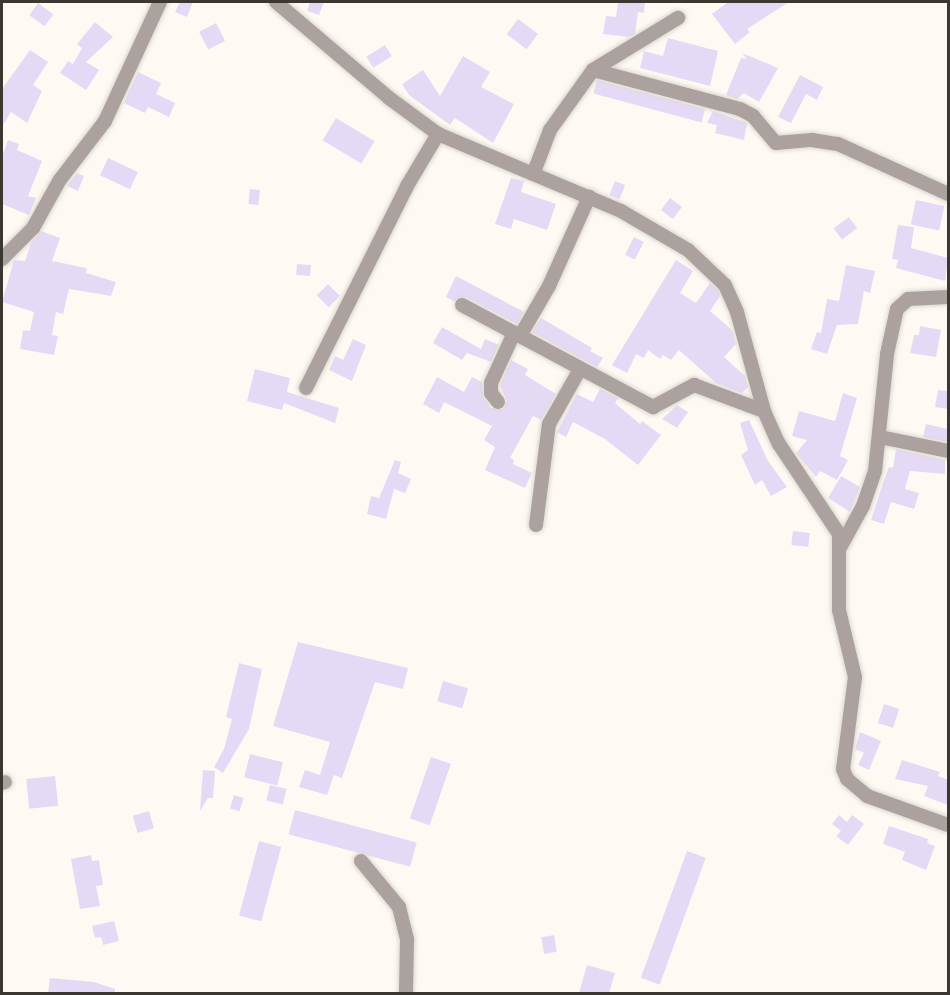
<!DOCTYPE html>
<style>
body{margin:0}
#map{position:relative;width:950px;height:995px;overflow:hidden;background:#fefaf3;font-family:Quicksand,sans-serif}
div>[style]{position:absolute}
.building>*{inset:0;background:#e5daf6;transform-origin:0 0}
.roads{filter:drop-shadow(0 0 2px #dbd7d0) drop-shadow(0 0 2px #dbd7d0)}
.minor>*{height:14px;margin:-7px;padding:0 7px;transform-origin:7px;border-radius:7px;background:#aba19e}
span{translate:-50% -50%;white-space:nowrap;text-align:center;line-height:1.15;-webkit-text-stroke:4.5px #fff;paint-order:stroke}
.frame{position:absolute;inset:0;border:3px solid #3c3831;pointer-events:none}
</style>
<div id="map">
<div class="building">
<div style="clip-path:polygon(180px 2px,193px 2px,187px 17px,175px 12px)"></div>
<div style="clip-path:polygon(310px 2px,324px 2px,319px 15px,307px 11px)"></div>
<div style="clip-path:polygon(618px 2px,645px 2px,644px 13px,638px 12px,635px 34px,629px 37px,603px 34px,606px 16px,616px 17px)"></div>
<div style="clip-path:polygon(728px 2px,789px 2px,747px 29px,750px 32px,735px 44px,712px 14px)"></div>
<div style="left:38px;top:3px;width:19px;height:15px;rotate:36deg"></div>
<div style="left:518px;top:19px;width:25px;height:19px;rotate:37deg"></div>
<div style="clip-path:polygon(95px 22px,113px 37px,86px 62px,99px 70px,86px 90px,60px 73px,68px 61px,73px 64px,82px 48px,77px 44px)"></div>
<div style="left:216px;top:23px;width:20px;height:19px;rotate:63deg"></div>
<div style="clip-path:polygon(668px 38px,718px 51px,710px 86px,640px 68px,644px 51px,663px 56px)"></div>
<div style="left:385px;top:45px;width:13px;height:22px;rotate:58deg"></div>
<div style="clip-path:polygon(30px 50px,48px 62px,33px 85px,42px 91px,27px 123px,11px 112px,2px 127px,2px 89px)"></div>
<div style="clip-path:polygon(742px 53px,778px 68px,759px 102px,744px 93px,737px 99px,726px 95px,741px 58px,747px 59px)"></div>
<div style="clip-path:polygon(463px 56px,490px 72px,481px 87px,514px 104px,493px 143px,455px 118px,450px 125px,409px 95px,402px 84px,423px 70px,440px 96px)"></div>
<div style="clip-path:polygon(138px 72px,161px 83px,156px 94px,175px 103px,169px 117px,148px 107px,145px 113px,124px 103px)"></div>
<div style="clip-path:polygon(800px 75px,823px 87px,817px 100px,806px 94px,791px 123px,778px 117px)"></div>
<div style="left:597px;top:80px;width:112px;height:14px;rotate:15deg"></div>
<div style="clip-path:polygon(713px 111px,747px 123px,744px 140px,715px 133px,717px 125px,707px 123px)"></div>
<div style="left:336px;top:118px;width:45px;height:26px;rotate:31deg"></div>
<div style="clip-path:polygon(8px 140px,19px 144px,17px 150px,42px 161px,28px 196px,36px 198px,29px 215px,2px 204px,2px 156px)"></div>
<div style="left:108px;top:158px;width:33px;height:19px;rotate:25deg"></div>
<div style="clip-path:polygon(77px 173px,84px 176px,78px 191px,67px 186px)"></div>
<div style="clip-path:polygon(511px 178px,524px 181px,521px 192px,556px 204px,547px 230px,514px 219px,511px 229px,495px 224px)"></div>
<div style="left:615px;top:181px;width:11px;height:15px;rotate:22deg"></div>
<div style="left:250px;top:189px;width:10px;height:15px;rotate:6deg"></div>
<div style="left:670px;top:198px;width:15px;height:15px;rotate:37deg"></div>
<div style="left:916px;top:200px;width:29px;height:25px;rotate:12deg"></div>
<div style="left:849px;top:217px;width:14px;height:19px;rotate:54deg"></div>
<div style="clip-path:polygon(898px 225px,914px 227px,911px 248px,948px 258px,945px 281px,896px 268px,898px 260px,892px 259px)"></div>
<div style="clip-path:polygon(41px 231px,60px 238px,52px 261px,87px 268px,86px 273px,116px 282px,111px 296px,69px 289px,63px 314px,56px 312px,52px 335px,58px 336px,54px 355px,20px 349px,23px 330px,30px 331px,34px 312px,2px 302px,14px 260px,25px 261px,31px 243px)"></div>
<div style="left:634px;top:237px;width:11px;height:20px;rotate:27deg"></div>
<div style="clip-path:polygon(676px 260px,693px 271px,680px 293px,696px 303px,710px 283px,718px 290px,720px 296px,710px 311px,732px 330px,736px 344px,724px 357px,745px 376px,748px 387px,742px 393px,716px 383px,679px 350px,671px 360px,663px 355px,660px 359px,648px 350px,644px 358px,636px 354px,627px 373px,612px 365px)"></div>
<div style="left:297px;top:264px;width:14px;height:11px;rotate:4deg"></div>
<div style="clip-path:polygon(846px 265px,875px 271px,870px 293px,864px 291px,858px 324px,837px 325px,827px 354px,811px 349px,817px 332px,821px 333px,827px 299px,839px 301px)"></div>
<div style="clip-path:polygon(456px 276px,524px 312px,517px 324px,466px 297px,454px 301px,446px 297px)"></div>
<div style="left:328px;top:284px;width:17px;height:16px;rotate:45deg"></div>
<div style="clip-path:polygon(541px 318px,592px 348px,590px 351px,603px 358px,597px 367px,532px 332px)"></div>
<div style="clip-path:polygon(920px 326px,941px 330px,936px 357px,910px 353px,914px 335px,919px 335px)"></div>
<div style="clip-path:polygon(442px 327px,481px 349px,485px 339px,499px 345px,491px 362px,467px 353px,462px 360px,433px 343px)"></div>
<div style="clip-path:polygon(353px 339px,366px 345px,352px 381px,329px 370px,335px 356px,343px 360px)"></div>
<div style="clip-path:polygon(511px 360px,528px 369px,525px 375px,556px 394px,541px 420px,533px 416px,510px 458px,514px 460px,513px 464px,532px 473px,525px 488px,485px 470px,495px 447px,484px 440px,492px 426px,444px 402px,439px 413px,423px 404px,437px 377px,464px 392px,472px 377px,482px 382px,484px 398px,491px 408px,503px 409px,507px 401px,500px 385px)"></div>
<div style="clip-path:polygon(255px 369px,290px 378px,287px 392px,339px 408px,335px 423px,284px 403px,282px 410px,247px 401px)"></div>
<div style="clip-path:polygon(600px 389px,618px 398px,615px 403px,640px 424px,642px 421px,661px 435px,638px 465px,605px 439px,573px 422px,566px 437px,557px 432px,577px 394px,593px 402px)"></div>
<div style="clip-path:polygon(938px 390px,948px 391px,948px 409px,935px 407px)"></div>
<div style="clip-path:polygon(843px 393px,857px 398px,840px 456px,848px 460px,837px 480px,820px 471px,816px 477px,796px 453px,807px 440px,792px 436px,799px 411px,835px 421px)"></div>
<div style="clip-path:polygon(677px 405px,688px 412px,677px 428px,662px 419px)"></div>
<div style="clip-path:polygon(749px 420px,768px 461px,787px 487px,771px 496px,762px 480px,755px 485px,741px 455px,748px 450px,740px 423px)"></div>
<div style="clip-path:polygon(926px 424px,948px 429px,948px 442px,923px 437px)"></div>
<div style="clip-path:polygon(896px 449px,945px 460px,945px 474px,910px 471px,905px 489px,919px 493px,914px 509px,891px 502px,884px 524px,871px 520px,883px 483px,889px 467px,893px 468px)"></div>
<div style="clip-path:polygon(395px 460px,401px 462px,398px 473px,411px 479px,405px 493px,394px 489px,386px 519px,367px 514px,371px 496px,379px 498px)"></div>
<div style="clip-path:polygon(841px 476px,860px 487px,850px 512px,828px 498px)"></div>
<div style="left:793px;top:531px;width:17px;height:14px;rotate:7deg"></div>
<div style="clip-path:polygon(298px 642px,408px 668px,403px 689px,375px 682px,342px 778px,334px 775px,327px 795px,299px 787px,305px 770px,320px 775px,330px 742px,273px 726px)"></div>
<div style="clip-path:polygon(239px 663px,262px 669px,249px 729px,223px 773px,214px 767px,224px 749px,232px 719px,226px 717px)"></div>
<div style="left:443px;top:681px;width:26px;height:21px;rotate:16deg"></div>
<div style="left:884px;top:704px;width:16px;height:20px;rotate:18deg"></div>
<div style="clip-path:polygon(860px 732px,881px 741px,869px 770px,858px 765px,864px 753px,855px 749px)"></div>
<div style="left:250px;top:754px;width:34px;height:24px;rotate:14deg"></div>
<div style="left:431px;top:757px;width:21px;height:65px;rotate:19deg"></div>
<div style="clip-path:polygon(902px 760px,940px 772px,938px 776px,948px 780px,948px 805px,924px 796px,928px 786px,895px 779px)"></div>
<div style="clip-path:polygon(203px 770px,215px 771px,213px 798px,208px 798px,200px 811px)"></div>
<div style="left:55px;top:776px;width:30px;height:29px;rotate:84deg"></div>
<div style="left:270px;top:785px;width:17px;height:16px;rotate:13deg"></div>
<div style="left:234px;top:795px;width:10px;height:14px;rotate:17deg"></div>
<div style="left:295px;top:810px;width:126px;height:25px;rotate:15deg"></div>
<div style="left:149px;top:811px;width:18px;height:17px;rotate:74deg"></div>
<div style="clip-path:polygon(839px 815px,847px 822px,852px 815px,864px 824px,848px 845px,836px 836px,841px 831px,832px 824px)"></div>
<div style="clip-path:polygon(889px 826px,928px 839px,927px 843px,935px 846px,926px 870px,902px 860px,905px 852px,883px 844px)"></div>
<div style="left:259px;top:841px;width:23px;height:77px;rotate:15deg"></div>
<div style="left:687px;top:851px;width:20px;height:135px;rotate:20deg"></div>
<div style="clip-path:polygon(91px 855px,92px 861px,99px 860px,103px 885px,96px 886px,100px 906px,80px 909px,71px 859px)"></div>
<div style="clip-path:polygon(114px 921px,119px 941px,103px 945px,101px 937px,95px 938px,92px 926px)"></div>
<div style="left:554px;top:935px;width:17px;height:13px;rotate:80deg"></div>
<div style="clip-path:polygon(587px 965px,615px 973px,609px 993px,579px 993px)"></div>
<div style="clip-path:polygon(50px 978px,94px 982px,115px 989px,115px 993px,48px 993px)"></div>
</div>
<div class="roads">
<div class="minor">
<div style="left:276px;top:2px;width:148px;rotate:40.3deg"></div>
<div style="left:389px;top:98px;width:61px;rotate:36.3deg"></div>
<div style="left:438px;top:134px;width:199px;rotate:22.8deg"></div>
<div style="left:621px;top:211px;width:78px;rotate:30.2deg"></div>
<div style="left:688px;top:250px;width:51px;rotate:43.4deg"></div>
<div style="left:725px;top:285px;width:30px;rotate:66deg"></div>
<div style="left:737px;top:312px;width:103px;rotate:74.7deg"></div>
<div style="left:764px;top:411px;width:36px;rotate:66deg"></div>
<div style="left:779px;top:444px;width:108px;rotate:56.3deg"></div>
<div style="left:839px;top:534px;width:76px;rotate:90deg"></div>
<div style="left:839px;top:610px;width:69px;rotate:76.6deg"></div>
<div style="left:855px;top:677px;width:93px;rotate:97.4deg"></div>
<div style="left:843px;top:769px;width:11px;rotate:68deg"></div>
<div style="left:847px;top:779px;width:26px;rotate:40deg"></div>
<div style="left:867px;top:796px;width:86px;rotate:19.7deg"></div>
<div style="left:593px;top:70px;width:152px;rotate:14.9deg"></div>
<div style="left:740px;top:109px;width:15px;rotate:28deg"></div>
<div style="left:753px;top:116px;width:35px;rotate:50deg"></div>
<div style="left:776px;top:143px;width:36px;rotate:-5deg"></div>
<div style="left:812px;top:140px;width:26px;rotate:9deg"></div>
<div style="left:838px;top:144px;width:121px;rotate:24.4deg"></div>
<div style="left:534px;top:172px;width:45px;rotate:-69.1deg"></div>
<div style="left:550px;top:130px;width:74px;rotate:-54.4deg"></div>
<div style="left:593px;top:70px;width:100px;rotate:-31.5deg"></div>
<div style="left:2px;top:259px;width:44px;rotate:-45deg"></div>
<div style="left:33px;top:228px;width:54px;rotate:-61deg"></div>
<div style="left:59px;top:181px;width:76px;rotate:-52.5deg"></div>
<div style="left:105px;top:121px;width:131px;rotate:-65.2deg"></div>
<div style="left:462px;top:305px;width:217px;rotate:28.1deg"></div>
<div style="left:653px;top:407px;width:47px;rotate:-28.2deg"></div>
<div style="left:694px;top:385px;width:75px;rotate:20.4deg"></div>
<div style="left:520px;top:336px;width:58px;rotate:-59.9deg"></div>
<div style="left:549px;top:286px;width:98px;rotate:-65.8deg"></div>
<div style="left:306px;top:388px;width:226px;rotate:-63.4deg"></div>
<div style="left:407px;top:186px;width:61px;rotate:-59.2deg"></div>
<div style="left:498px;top:402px;width:11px;rotate:-128deg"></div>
<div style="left:491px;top:393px;width:10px;rotate:-90deg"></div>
<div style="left:491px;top:383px;width:55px;rotate:-65.3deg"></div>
<div style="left:880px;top:437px;width:69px;rotate:11.6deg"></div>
<div style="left:536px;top:525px;width:102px;rotate:-82.7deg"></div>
<div style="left:549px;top:424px;width:61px;rotate:-60.5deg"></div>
<div style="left:841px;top:546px;width:46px;rotate:-61.2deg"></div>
<div style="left:863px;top:506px;width:37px;rotate:-71deg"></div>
<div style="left:875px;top:471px;width:118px;rotate:-84.1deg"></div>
<div style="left:887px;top:354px;width:46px;rotate:-77.5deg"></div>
<div style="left:897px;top:309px;width:15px;rotate:-42deg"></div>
<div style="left:908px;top:299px;width:40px;rotate:-2.9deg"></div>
<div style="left:2px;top:783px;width:3px;rotate:-18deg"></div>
<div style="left:361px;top:861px;width:60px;rotate:50.4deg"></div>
<div style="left:399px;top:907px;width:34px;rotate:76deg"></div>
<div style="left:407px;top:940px;width:54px;rotate:91.1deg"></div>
</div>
</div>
<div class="frame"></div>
</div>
